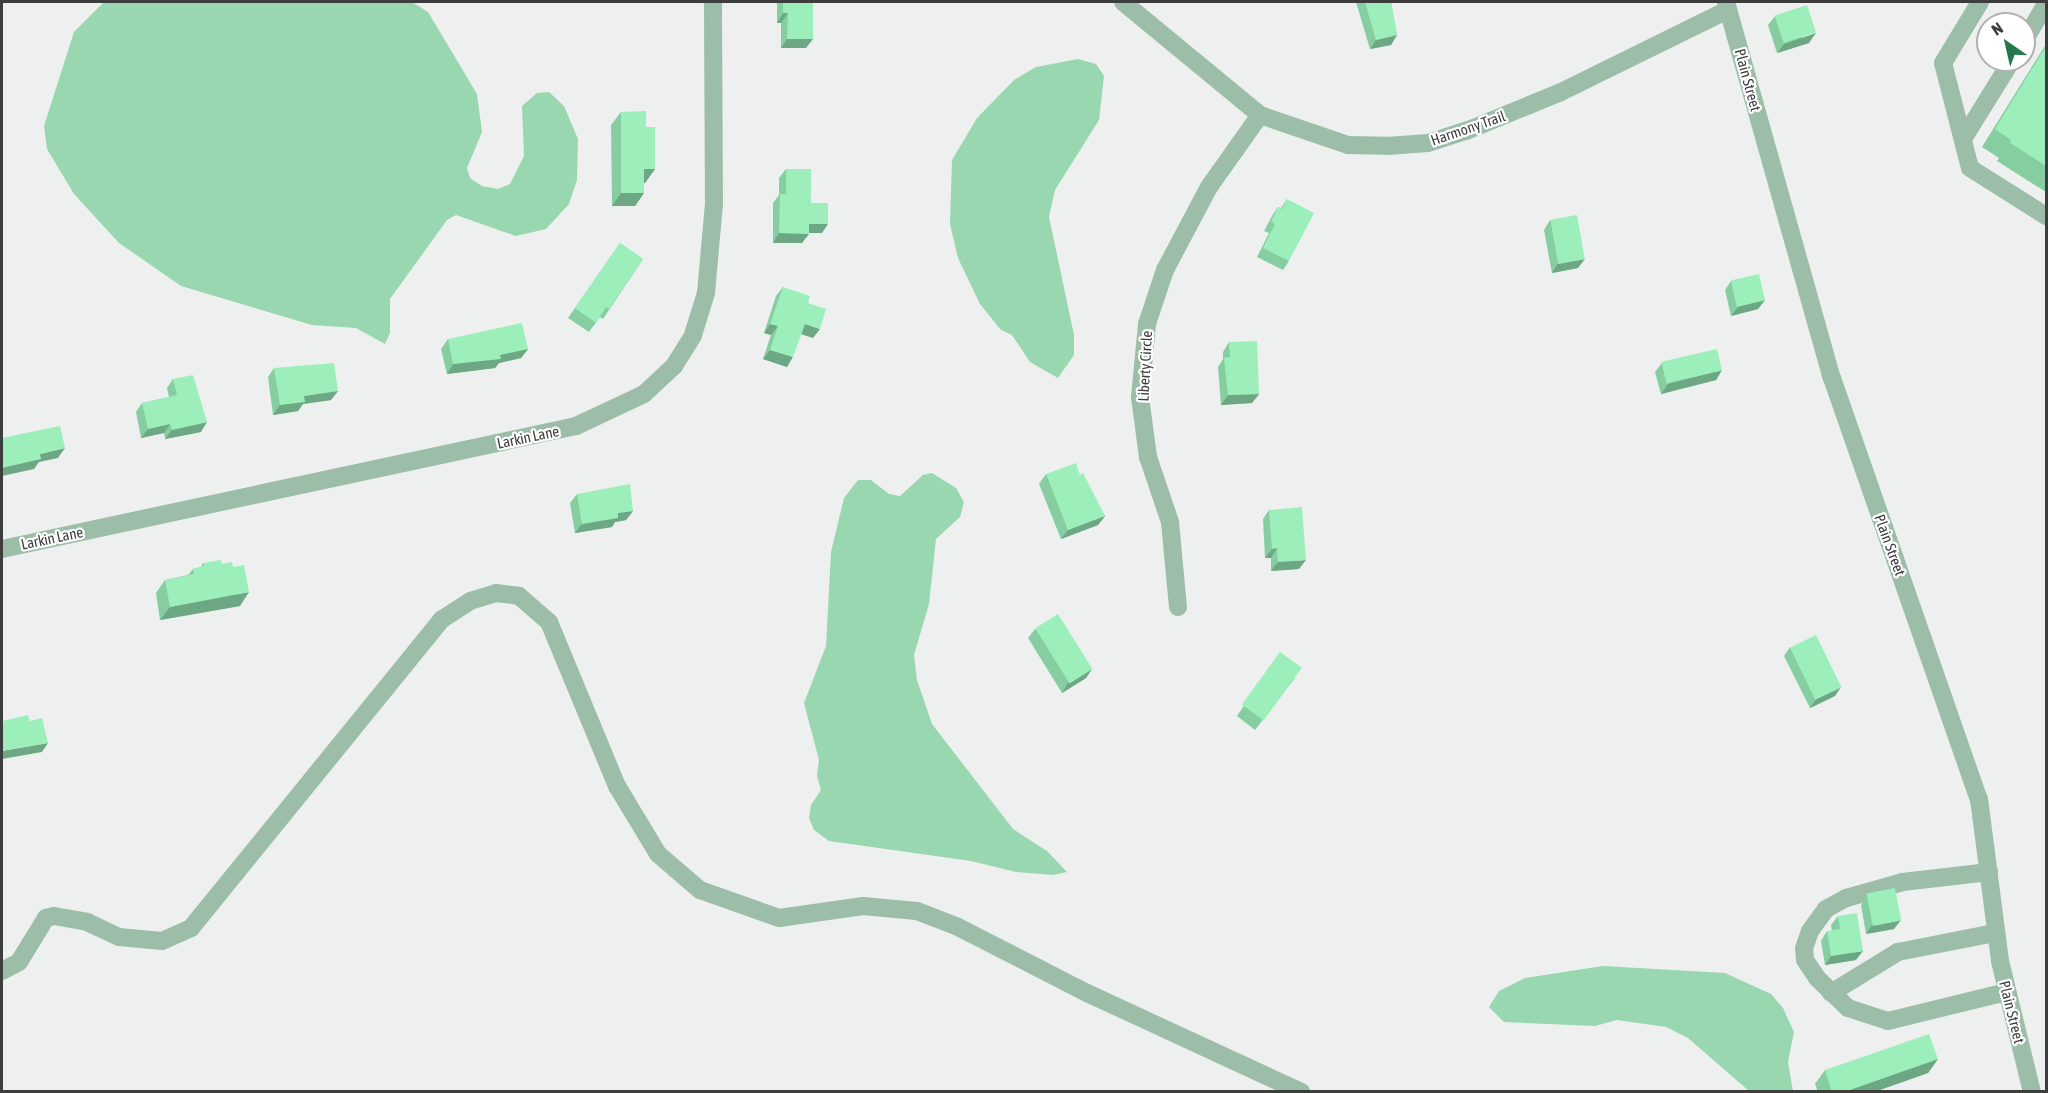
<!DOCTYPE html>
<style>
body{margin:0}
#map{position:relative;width:2048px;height:1093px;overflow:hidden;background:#edf0ee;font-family:"Asap Condensed",sans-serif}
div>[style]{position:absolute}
.green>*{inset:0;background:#98d7af}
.minor>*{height:18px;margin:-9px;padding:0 9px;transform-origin:9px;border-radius:9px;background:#9cbea8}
.wall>*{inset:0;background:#86cea1}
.shaded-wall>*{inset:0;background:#6da783}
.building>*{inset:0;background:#9cefbb;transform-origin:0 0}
span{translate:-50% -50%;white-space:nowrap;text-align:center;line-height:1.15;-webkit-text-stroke:4.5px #fff;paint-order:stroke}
.street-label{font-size:15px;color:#3c3d3c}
.frame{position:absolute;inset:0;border:3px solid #3c3d3c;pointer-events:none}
.north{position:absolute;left:1976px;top:12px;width:60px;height:60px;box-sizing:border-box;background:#fff;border:2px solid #b1b1b1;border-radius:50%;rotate:326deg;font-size:16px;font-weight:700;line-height:24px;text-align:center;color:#3c3d3c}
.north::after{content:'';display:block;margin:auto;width:21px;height:27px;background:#23794c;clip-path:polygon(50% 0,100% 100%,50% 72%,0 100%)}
</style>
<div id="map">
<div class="green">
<div style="clip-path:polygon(104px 2px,412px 2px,428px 12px,477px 94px,482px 132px,467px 168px,470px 178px,482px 186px,498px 189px,510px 184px,524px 156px,522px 106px,537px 93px,549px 92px,564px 106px,578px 139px,577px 180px,569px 204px,546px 229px,516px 236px,456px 215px,447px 220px,390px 299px,390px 333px,385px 344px,356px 328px,312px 325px,181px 286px,119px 243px,74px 194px,47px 149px,44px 126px,74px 32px)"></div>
<div style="clip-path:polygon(1078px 59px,1096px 64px,1104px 76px,1099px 120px,1055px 190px,1049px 217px,1074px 335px,1074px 355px,1058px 378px,1030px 362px,1012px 335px,1001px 330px,980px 304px,958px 258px,950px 224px,952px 160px,977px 118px,1014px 80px,1036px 67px)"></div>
<div style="clip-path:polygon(932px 473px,956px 488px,964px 502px,960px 517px,936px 539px,929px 604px,914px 655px,917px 680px,932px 724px,1013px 829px,1047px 851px,1067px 872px,1053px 875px,1016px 872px,971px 861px,829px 841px,814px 830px,809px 818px,811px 805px,821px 790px,817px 776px,819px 760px,804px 703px,826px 646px,831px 552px,844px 498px,858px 480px,871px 480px,889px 494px,900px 496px,923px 475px)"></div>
<div style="clip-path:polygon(1603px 966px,1725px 973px,1771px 994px,1783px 1008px,1794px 1032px,1788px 1062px,1793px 1091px,1749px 1091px,1688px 1038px,1666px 1027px,1617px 1020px,1595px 1026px,1504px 1022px,1489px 1007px,1499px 991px,1525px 978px)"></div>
</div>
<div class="minor">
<div style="left:1123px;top:2px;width:178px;rotate:39.5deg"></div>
<div style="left:1260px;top:115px;width:93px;rotate:18.8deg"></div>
<div style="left:1348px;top:145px;width:39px;rotate:1deg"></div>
<div style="left:1387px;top:146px;width:41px;rotate:-4.2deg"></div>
<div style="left:1428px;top:143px;width:40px;rotate:-18deg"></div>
<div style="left:1466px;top:131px;width:103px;rotate:-22.3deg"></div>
<div style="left:1561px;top:92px;width:186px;rotate:-26.2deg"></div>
<div style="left:1726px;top:2px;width:391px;rotate:74.3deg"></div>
<div style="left:1832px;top:378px;width:446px;rotate:70.8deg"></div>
<div style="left:1979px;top:799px;width:163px;rotate:82.6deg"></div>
<div style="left:2000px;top:961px;width:135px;rotate:76.3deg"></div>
<div style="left:1980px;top:2px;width:71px;rotate:121.2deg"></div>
<div style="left:1943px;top:63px;width:108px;rotate:75.6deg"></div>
<div style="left:1970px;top:168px;width:90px;rotate:32.3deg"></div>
<div style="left:2024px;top:41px;width:43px;rotate:-59.3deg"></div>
<div style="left:1963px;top:139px;width:93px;rotate:-58.2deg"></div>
<div style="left:2px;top:549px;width:587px;rotate:-12.09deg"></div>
<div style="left:576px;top:426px;width:75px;rotate:-25.2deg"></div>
<div style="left:644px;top:394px;width:41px;rotate:-43deg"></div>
<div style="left:674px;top:366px;width:36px;rotate:-58deg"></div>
<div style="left:693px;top:335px;width:44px;rotate:-72.8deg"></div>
<div style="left:706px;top:293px;width:89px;rotate:-84.9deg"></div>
<div style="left:714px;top:204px;width:202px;rotate:-90.3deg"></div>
<div style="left:1178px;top:607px;width:85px;rotate:-95.4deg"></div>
<div style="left:1170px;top:522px;width:69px;rotate:-108.7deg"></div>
<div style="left:1148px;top:457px;width:61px;rotate:-97.6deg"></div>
<div style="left:1140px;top:397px;width:73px;rotate:-84.5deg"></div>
<div style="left:1147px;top:324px;width:57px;rotate:-71.6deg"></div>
<div style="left:1165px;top:270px;width:94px;rotate:-62.1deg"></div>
<div style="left:1209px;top:187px;width:88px;rotate:-54.7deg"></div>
<div style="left:1989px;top:872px;width:87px;rotate:173.4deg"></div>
<div style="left:1903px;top:882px;width:59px;rotate:164.3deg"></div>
<div style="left:1846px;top:898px;width:23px;rotate:151deg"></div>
<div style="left:1826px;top:909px;width:27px;rotate:126deg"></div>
<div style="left:1810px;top:931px;width:18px;rotate:109deg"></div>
<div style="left:1804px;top:948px;width:12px;rotate:85deg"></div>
<div style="left:1805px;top:960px;width:22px;rotate:56deg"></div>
<div style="left:1817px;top:978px;width:43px;rotate:44.1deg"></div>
<div style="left:1848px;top:1008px;width:42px;rotate:18deg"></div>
<div style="left:1888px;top:1021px;width:122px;rotate:-13.8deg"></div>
<div style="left:2px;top:971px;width:19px;rotate:-28deg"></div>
<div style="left:19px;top:962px;width:52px;rotate:-58.5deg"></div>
<div style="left:46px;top:918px;width:8px;rotate:-14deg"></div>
<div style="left:54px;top:916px;width:34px;rotate:10deg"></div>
<div style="left:87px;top:922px;width:35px;rotate:25deg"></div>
<div style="left:119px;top:937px;width:43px;rotate:5.3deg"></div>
<div style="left:162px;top:941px;width:32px;rotate:-24deg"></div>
<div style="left:191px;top:928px;width:397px;rotate:-50.9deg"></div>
<div style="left:441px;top:620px;width:35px;rotate:-33deg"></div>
<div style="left:470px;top:601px;width:27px;rotate:-17deg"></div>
<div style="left:496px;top:593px;width:23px;rotate:7deg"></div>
<div style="left:519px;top:596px;width:40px;rotate:41deg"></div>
<div style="left:549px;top:622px;width:178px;rotate:67.5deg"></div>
<div style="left:617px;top:786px;width:79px;rotate:58.9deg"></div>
<div style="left:658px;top:854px;width:55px;rotate:40.6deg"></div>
<div style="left:700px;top:890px;width:84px;rotate:19.5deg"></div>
<div style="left:779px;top:918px;width:85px;rotate:-8.1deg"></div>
<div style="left:863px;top:906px;width:54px;rotate:5.3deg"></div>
<div style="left:917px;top:911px;width:42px;rotate:21deg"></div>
<div style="left:956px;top:926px;width:147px;rotate:27.1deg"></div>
<div style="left:1087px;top:993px;width:236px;rotate:24.8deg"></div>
<div style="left:1831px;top:993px;width:79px;rotate:-31.5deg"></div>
<div style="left:1898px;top:952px;width:99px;rotate:-11.1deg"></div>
</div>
<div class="wall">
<div style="clip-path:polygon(777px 2px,813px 2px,806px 48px,781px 48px,781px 23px,777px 23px)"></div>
<div style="clip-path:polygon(1356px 2px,1391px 2px,1397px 35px,1391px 45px,1370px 49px)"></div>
<div style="clip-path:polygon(1775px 16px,1809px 43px,1777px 53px,1768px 25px)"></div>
<div style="clip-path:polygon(2046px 44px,2046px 192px,1997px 161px,1999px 158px,1982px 147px)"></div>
<div style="clip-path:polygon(621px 112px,646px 127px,655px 169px,645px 183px,644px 183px,644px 193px,635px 206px,612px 206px,611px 125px)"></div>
<div style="clip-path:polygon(786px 169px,811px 203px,822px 233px,809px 233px,802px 243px,773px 243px,773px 203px,779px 195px,779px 178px)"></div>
<div style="clip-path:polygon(1287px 199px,1289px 261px,1283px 270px,1257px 257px,1269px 233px,1264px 231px,1272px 216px,1278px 207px,1281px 208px)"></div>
<div style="clip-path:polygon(1550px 220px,1578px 268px,1552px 273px,1544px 230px)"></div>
<div style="clip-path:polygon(620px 243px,643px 259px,603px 319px,600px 317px,589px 332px,568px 318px)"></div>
<div style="clip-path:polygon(1731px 281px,1765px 300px,1758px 309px,1731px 316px,1725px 290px)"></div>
<div style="clip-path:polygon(783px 287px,808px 303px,813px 338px,801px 334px,787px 367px,763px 359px,771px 335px,764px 333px,776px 296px)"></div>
<div style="clip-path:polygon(448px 339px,528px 349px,521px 358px,499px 363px,495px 368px,447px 374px,441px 349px)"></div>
<div style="clip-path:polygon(1229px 342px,1259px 394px,1252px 403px,1221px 405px,1218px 367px,1223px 359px,1223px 352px)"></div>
<div style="clip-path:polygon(1662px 363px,1722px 370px,1716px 380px,1661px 394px,1655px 372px)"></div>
<div style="clip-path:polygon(274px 368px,338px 391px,331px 400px,303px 404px,298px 411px,273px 415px,268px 377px)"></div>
<div style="clip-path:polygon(173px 379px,201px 432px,165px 439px,164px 433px,141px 438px,136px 412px,142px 403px,169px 397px,167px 388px)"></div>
<div style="clip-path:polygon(1046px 474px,1080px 475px,1105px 516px,1098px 525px,1061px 539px,1039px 484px)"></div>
<div style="clip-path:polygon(577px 494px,633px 511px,626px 520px,615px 522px,612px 527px,575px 533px,570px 503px)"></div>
<div style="clip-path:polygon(1269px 510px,1299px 569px,1271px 571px,1271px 558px,1265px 558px,1263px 519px)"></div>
<div style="clip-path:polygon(203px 563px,222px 564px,240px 606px,160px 620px,156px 593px,165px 580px,188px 575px,193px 569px,201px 567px)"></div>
<div style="clip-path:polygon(1035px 629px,1092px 669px,1086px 678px,1062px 693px,1028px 638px)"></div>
<div style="clip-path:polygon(1790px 647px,1835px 696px,1810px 708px,1784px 656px)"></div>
<div style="clip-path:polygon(1280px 652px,1295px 678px,1255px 730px,1237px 716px)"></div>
<div style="clip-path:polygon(1867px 896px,1894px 929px,1866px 934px,1861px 905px)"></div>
<div style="clip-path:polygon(1838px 916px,1856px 960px,1825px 965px,1821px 941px,1827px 931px,1832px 931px,1831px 925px)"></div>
<div style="clip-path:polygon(1938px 1059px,1928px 1073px,1874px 1092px,1818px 1092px,1815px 1084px,1825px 1070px)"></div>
</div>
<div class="shaded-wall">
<div style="clip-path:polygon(783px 13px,788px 13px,781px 23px,777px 23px)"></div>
<div style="clip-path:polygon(1816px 33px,1809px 43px,1777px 53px,1784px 44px)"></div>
<div style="clip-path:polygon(1397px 35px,1391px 45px,1370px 49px,1376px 40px)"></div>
<div style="clip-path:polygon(787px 39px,813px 39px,806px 48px,781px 48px)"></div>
<div style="clip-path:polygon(644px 169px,655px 169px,645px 183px,635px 183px)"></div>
<div style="clip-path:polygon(621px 193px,644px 193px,635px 206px,612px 206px)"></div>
<div style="clip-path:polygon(809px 224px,828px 224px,822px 233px,803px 233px)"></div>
<div style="clip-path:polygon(779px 233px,809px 234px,802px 243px,773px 243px)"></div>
<div style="clip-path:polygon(1585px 259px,1578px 268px,1552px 273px,1558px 263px)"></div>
<div style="clip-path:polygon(1765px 300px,1758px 309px,1731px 316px,1738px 307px)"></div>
<div style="clip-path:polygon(770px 324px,778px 326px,771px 335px,764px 333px)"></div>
<div style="clip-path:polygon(805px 324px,820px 329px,813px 338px,798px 333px)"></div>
<div style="clip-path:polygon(528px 349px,521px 358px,499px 363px,495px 368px,447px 374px,453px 364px)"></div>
<div style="clip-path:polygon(770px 350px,793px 357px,787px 367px,763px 359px)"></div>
<div style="clip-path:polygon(1722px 370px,1716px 380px,1661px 394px,1668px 384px)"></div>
<div style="clip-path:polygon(338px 391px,331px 400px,303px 404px,298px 411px,273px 415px,280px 405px,304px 396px)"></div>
<div style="clip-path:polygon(1259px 394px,1252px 403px,1221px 405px,1228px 395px)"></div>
<div style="clip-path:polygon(207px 422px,201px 432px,165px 439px,172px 430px)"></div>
<div style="clip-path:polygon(170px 424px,164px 433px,141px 438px,148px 429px)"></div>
<div style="clip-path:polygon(65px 448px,58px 458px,39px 462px,34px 469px,2px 476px,2px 468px,40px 454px)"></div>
<div style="clip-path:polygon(633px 511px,626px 520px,615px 522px,612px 527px,575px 533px,582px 524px,618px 513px)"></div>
<div style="clip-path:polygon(1105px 516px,1098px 525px,1061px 539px,1068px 530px)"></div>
<div style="clip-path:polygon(1277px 548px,1271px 558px,1265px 558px,1272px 549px)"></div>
<div style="clip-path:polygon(1306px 560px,1299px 569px,1271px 571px,1278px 562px)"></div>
<div style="clip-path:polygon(249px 592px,240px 606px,160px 620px,170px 607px)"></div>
<div style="clip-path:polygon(1092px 669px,1086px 678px,1062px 693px,1068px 683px)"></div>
<div style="clip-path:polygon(1841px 687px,1835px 696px,1810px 708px,1816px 699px)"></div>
<div style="clip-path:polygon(48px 743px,42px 752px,2px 759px,2px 751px)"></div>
<div style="clip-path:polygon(1901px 920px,1894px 929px,1866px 934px,1872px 925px)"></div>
<div style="clip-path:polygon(1863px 951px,1856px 960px,1825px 965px,1831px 956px)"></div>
<div style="clip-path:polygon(1938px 1059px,1928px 1073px,1874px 1092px,1844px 1092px)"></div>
</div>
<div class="building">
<div style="clip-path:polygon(783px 2px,813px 2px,813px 39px,787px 39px,788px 13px,783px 13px)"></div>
<div style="clip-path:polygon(1365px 2px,1391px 2px,1397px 35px,1376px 40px)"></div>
<div style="left:1807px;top:5px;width:29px;height:34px;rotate:72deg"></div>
<div style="clip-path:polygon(2046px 46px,2046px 166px,2010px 143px,2011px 140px,1995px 129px)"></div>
<div style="clip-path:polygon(646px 111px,646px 127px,655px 127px,655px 169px,644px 169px,644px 193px,621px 193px,621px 112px)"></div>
<div style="clip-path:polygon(786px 169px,811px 169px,811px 203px,828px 203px,828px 224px,809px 224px,809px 234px,779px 233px,780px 194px,786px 194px)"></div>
<div style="clip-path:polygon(1287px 199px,1314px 213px,1289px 261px,1263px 248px,1275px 224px,1271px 222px,1278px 207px,1282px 209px)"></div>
<div style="left:1577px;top:215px;width:45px;height:27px;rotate:80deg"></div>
<div style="clip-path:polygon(620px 243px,643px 259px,609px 309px,606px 307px,596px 323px,575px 308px)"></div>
<div style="left:1759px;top:274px;width:27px;height:29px;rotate:77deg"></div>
<div style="clip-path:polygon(783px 287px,810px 296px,808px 303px,826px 309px,820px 329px,805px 324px,793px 357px,770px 350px,778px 326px,770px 324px)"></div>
<div style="clip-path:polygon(522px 323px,528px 349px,500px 355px,501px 359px,453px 364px,448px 339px)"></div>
<div style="clip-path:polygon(1257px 341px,1259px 394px,1228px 395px,1224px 358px,1230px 357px,1229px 342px)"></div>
<div style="left:1717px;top:349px;width:22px;height:57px;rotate:77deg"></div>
<div style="clip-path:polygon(334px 363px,338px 391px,304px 396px,305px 402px,280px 405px,274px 368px)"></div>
<div style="clip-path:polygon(193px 375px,207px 422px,172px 430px,170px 424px,148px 429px,142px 403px,177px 395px,173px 379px)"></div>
<div style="clip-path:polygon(60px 426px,65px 448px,40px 454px,41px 459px,2px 468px,2px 438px)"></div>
<div style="clip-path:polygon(1076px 463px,1080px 475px,1083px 473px,1105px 516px,1068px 530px,1046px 474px)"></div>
<div style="clip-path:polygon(630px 484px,633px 511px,618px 513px,618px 518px,582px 524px,577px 494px)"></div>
<div style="clip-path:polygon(1302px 507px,1306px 560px,1278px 562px,1277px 548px,1272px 549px,1269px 510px)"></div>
<div style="clip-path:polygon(221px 560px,222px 564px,232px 562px,233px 567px,244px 565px,249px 592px,170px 607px,165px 580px,194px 574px,193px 569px,204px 566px,203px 563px)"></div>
<div style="left:1058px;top:614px;width:65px;height:27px;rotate:58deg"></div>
<div style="left:1816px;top:635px;width:58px;height:29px;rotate:64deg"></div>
<div style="left:1280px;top:652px;width:27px;height:65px;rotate:36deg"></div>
<div style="clip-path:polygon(28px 715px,30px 721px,42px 718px,48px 743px,2px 751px,2px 721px)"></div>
<div style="left:1895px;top:888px;width:33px;height:29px;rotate:79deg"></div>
<div style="clip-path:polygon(1857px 913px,1863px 951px,1831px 956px,1827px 931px,1840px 929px,1838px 916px)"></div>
<div style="clip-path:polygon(1929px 1034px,1938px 1059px,1844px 1092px,1832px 1092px,1825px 1070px)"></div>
</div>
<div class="street-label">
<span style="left:1748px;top:80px;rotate:75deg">Plain Street</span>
<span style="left:1468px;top:128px;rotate:-19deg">Harmony Trail</span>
<span style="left:1145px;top:366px;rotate:-87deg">Liberty Circle</span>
<span style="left:528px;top:437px;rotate:-12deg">Larkin Lane</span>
<span style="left:52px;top:538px;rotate:-12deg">Larkin Lane</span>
<span style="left:1890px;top:545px;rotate:70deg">Plain Street</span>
<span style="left:2012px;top:1012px;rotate:76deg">Plain Street</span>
</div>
<div class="frame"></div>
<div class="north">N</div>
</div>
